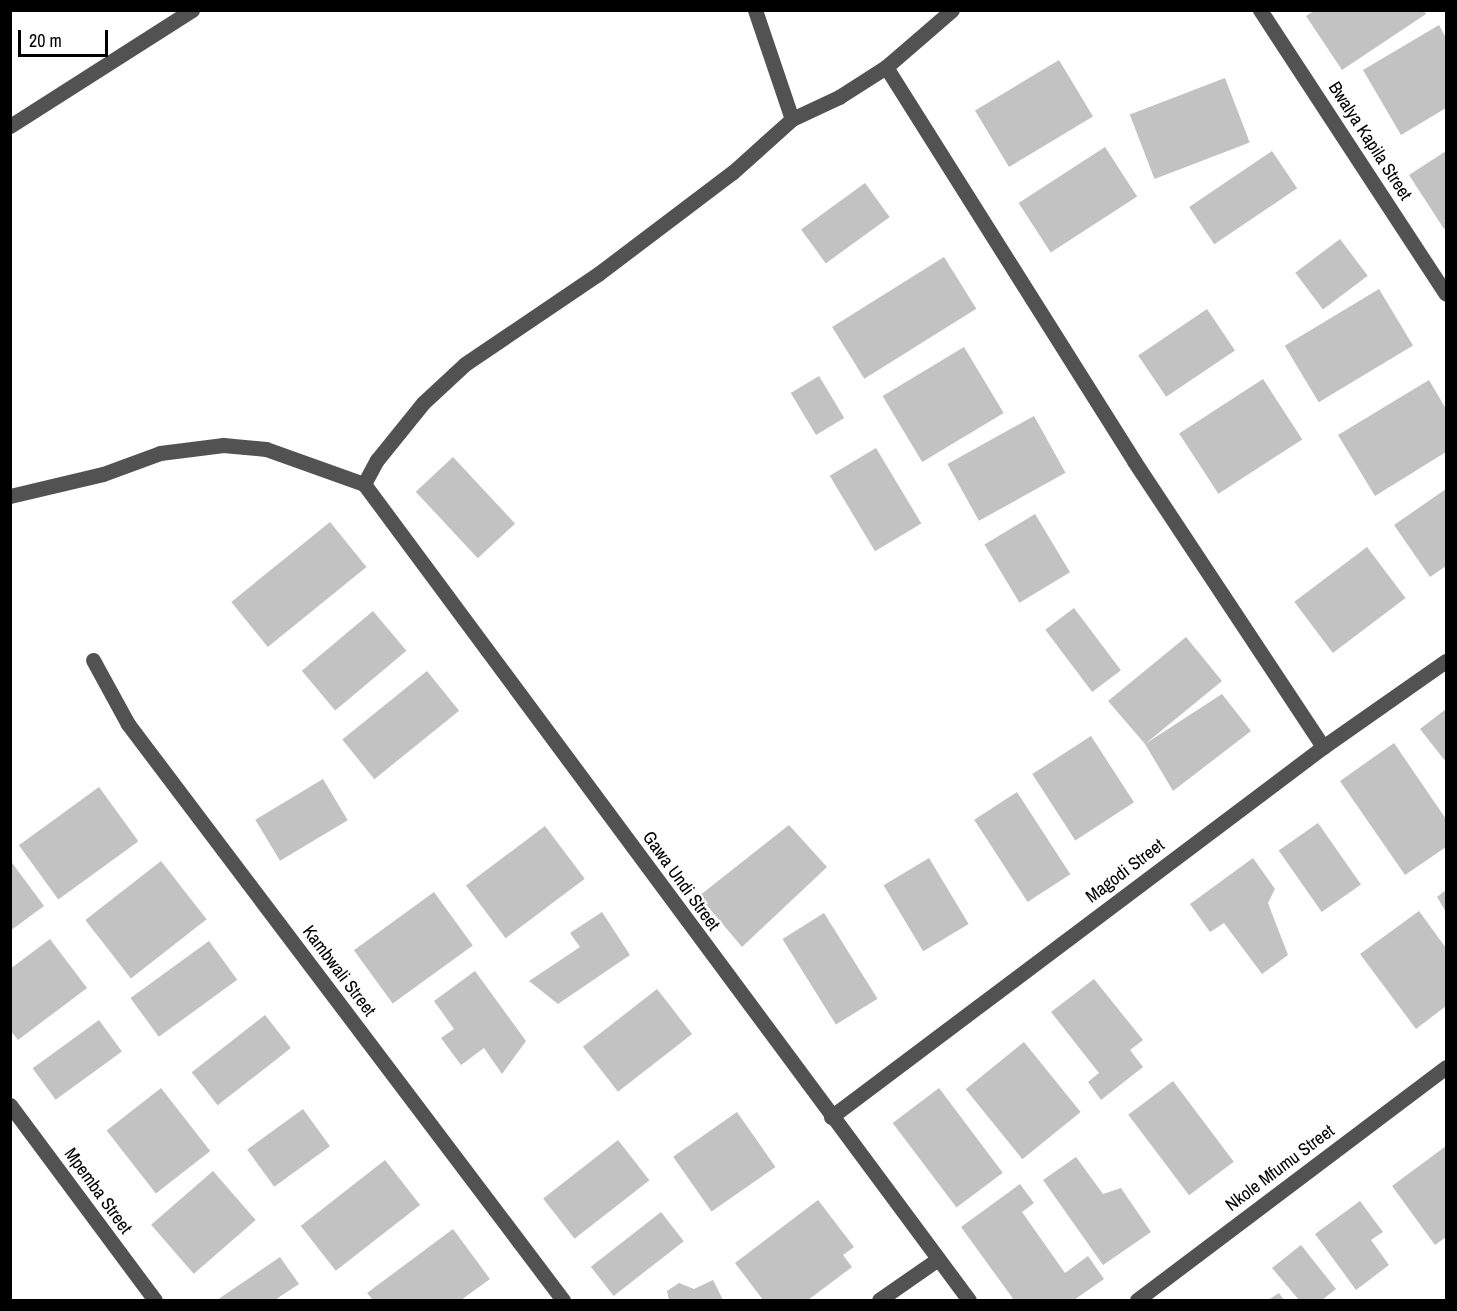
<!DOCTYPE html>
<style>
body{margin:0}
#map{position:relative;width:1457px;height:1311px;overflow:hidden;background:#fff;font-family:"Archivo Narrow",sans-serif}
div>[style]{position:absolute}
.building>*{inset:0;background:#c2c2c2;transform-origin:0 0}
.minor>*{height:15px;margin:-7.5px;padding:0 7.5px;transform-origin:7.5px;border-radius:7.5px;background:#525252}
span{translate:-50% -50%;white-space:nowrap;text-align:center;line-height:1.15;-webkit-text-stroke:4.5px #fff;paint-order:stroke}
.street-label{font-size:18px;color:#000}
.frame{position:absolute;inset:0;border:12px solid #000;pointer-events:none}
.scale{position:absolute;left:18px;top:30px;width:90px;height:27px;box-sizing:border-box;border:3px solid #000;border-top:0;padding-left:8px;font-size:18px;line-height:21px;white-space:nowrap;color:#000;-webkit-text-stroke:4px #fff;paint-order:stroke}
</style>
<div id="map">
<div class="building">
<div style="clip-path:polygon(1315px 10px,1424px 10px,1426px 14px,1342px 70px,1306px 16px)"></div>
<div style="clip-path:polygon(1439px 25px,1446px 38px,1446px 108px,1401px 135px,1363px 70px)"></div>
<div style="left:1059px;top:60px;width:66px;height:98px;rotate:59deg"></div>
<div style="left:1225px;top:78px;width:69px;height:102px;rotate:69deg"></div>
<div style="left:1105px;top:147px;width:59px;height:103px;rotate:57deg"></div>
<div style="left:1272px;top:151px;width:45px;height:100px;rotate:56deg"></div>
<div style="clip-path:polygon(1446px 151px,1446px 227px,1444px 229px,1409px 175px)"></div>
<div style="left:865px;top:183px;width:42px;height:79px;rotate:54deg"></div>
<div style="left:1340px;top:239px;width:46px;height:56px;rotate:53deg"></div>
<div style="left:944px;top:257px;width:61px;height:132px;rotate:58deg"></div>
<div style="left:1379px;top:289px;width:66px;height:110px;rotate:59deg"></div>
<div style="left:1207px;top:309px;width:50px;height:83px;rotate:56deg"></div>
<div style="left:964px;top:347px;width:77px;height:95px;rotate:59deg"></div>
<div style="left:819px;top:376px;width:49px;height:33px;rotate:59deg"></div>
<div style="left:1263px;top:379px;width:72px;height:100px;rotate:57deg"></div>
<div style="clip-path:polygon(1429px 380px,1446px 409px,1446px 452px,1375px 496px,1338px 435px)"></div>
<div style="left:1034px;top:416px;width:65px;height:99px;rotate:61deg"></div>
<div style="left:876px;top:448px;width:88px;height:54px;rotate:59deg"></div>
<div style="left:453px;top:457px;width:91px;height:51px;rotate:47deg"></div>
<div style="clip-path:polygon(1446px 489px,1446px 566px,1430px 577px,1394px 525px)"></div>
<div style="left:1035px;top:514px;width:68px;height:59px;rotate:59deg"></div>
<div style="left:330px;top:522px;width:58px;height:127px;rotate:51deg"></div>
<div style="left:1367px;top:547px;width:64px;height:91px;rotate:53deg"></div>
<div style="left:1074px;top:608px;width:78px;height:36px;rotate:53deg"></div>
<div style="left:373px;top:611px;width:52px;height:93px;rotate:50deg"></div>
<div style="clip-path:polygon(1186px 637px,1222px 681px,1145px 744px,1222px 694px,1251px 731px,1173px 791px,1145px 744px,1108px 701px)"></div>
<div style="left:427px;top:671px;width:51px;height:109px;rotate:51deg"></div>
<div style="clip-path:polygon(1446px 709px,1446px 762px,1420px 729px)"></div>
<div style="left:1091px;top:736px;width:79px;height:70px;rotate:57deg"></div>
<div style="clip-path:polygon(1394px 743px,1446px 819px,1446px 847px,1405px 875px,1340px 781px)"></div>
<div style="left:323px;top:779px;width:48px;height:79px;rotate:59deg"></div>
<div style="left:99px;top:787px;width:67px;height:99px;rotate:54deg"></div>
<div style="left:1017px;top:792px;width:98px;height:51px;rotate:57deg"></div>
<div style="left:1318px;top:823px;width:75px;height:48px;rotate:55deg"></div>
<div style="clip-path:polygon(789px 825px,827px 867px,742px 947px,699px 896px)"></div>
<div style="left:545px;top:826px;width:66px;height:99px;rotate:53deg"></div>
<div style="left:929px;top:858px;width:77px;height:53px;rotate:59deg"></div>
<div style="clip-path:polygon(1253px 858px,1275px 889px,1268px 903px,1288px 955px,1262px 974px,1224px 923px,1210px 932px,1190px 904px)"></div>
<div style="clip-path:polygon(10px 860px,44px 906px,10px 931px)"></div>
<div style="left:161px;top:861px;width:74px;height:96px;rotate:52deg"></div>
<div style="clip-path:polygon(1446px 890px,1446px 912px,1437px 897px)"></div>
<div style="left:434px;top:892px;width:66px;height:99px;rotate:54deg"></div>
<div style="clip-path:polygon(1419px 911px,1446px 948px,1446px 1006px,1416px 1029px,1360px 954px)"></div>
<div style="clip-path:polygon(602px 912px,630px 955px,558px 1004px,529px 981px,580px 947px,570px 933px)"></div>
<div style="left:824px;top:913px;width:101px;height:49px;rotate:58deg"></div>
<div style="clip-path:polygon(50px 939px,87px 988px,18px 1040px,10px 1030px,10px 969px)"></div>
<div style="left:209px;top:941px;width:48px;height:97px;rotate:54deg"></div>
<div style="clip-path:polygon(475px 971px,526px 1041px,502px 1074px,484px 1048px,461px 1065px,441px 1038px,454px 1029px,434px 1001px)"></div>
<div style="clip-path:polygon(1094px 979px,1143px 1040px,1130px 1050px,1143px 1067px,1101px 1100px,1088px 1082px,1099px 1073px,1051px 1012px)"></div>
<div style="left:657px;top:989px;width:57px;height:94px;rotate:52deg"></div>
<div style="left:265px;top:1015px;width:42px;height:93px;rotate:52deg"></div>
<div style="left:99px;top:1020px;width:39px;height:82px;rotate:54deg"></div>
<div style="left:1024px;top:1042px;width:90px;height:75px;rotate:51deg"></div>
<div style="left:1173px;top:1081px;width:101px;height:56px;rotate:53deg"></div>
<div style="left:161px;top:1088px;width:80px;height:69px;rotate:52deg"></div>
<div style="left:939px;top:1088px;width:106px;height:58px;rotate:53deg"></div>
<div style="left:303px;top:1109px;width:46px;height:69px;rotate:54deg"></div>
<div style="left:737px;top:1112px;width:67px;height:78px;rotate:55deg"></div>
<div style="left:618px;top:1140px;width:51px;height:95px;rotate:52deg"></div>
<div style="clip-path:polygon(1446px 1146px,1446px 1237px,1435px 1245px,1392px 1186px)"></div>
<div style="clip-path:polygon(1076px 1157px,1103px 1194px,1121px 1188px,1151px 1232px,1103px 1265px,1043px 1180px)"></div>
<div style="left:385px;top:1160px;width:57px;height:107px;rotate:52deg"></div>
<div style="left:213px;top:1171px;width:65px;height:82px;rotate:49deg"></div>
<div style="clip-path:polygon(1020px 1184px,1034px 1203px,1022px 1212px,1065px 1273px,1088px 1256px,1104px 1279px,1074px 1300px,1014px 1300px,961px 1227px)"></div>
<div style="clip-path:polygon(818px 1200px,854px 1247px,843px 1255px,852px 1267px,808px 1300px,763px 1300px,735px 1263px)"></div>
<div style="clip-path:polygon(1360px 1201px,1383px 1232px,1371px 1240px,1389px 1265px,1356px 1290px,1315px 1234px)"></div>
<div style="left:661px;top:1212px;width:37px;height:89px;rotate:52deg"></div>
<div style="clip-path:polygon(453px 1229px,490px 1279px,461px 1300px,373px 1300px,367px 1293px)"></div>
<div style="clip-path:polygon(1301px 1245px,1336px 1289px,1322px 1300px,1299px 1300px,1272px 1268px)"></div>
<div style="clip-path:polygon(280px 1257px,299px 1284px,275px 1300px,217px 1300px)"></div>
<div style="clip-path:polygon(713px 1280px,723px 1300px,669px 1300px,667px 1291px,679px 1283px,694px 1289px)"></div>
<div style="clip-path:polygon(1279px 1293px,1284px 1300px,1268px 1300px)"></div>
</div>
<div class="minor">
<div style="left:755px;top:10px;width:115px;rotate:71.3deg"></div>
<div style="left:1260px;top:10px;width:339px;rotate:56.8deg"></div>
<div style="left:886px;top:67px;width:466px;rotate:57.8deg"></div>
<div style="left:1134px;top:461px;width:343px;rotate:56.5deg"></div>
<div style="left:10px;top:126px;width:216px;rotate:-32.5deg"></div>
<div style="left:364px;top:484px;width:1016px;rotate:53.45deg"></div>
<div style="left:364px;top:484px;width:27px;rotate:-62deg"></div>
<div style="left:377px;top:460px;width:73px;rotate:-51.1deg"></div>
<div style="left:423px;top:403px;width:57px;rotate:-42.9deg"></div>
<div style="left:465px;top:364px;width:161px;rotate:-34.1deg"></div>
<div style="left:598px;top:274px;width:169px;rotate:-37.1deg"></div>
<div style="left:733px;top:172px;width:79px;rotate:-41.9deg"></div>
<div style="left:792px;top:119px;width:52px;rotate:-25.1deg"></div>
<div style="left:839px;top:97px;width:56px;rotate:-32.6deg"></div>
<div style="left:886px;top:67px;width:87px;rotate:-40.8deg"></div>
<div style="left:10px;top:496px;width:96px;rotate:-13.3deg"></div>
<div style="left:103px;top:474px;width:61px;rotate:-20.2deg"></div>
<div style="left:160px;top:453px;width:64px;rotate:-7.2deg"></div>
<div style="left:223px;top:445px;width:43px;rotate:5.3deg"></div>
<div style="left:266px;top:449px;width:104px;rotate:19.7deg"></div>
<div style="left:93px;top:660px;width:73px;rotate:61.3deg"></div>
<div style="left:128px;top:724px;width:722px;rotate:52.94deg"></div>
<div style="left:10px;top:1105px;width:243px;rotate:53.4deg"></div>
<div style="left:831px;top:1117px;width:616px;rotate:-36.94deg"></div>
<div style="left:1323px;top:747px;width:150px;rotate:-35deg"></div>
<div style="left:879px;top:1300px;width:72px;rotate:-34.8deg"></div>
<div style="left:1137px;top:1300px;width:387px;rotate:-37deg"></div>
</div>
<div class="street-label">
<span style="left:1370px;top:141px;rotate:57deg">Bwalya Kapila Street</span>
<span style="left:1125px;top:871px;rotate:-37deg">Magodi Street</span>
<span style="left:681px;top:881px;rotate:54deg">Gawa Undi Street</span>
<span style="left:339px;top:971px;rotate:53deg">Kambwali Street</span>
<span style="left:1280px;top:1168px;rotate:-37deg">Nkole Mfumu Street</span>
<span style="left:98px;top:1191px;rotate:54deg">Mpemba Street</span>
</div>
<div class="frame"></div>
<div class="scale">20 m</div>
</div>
